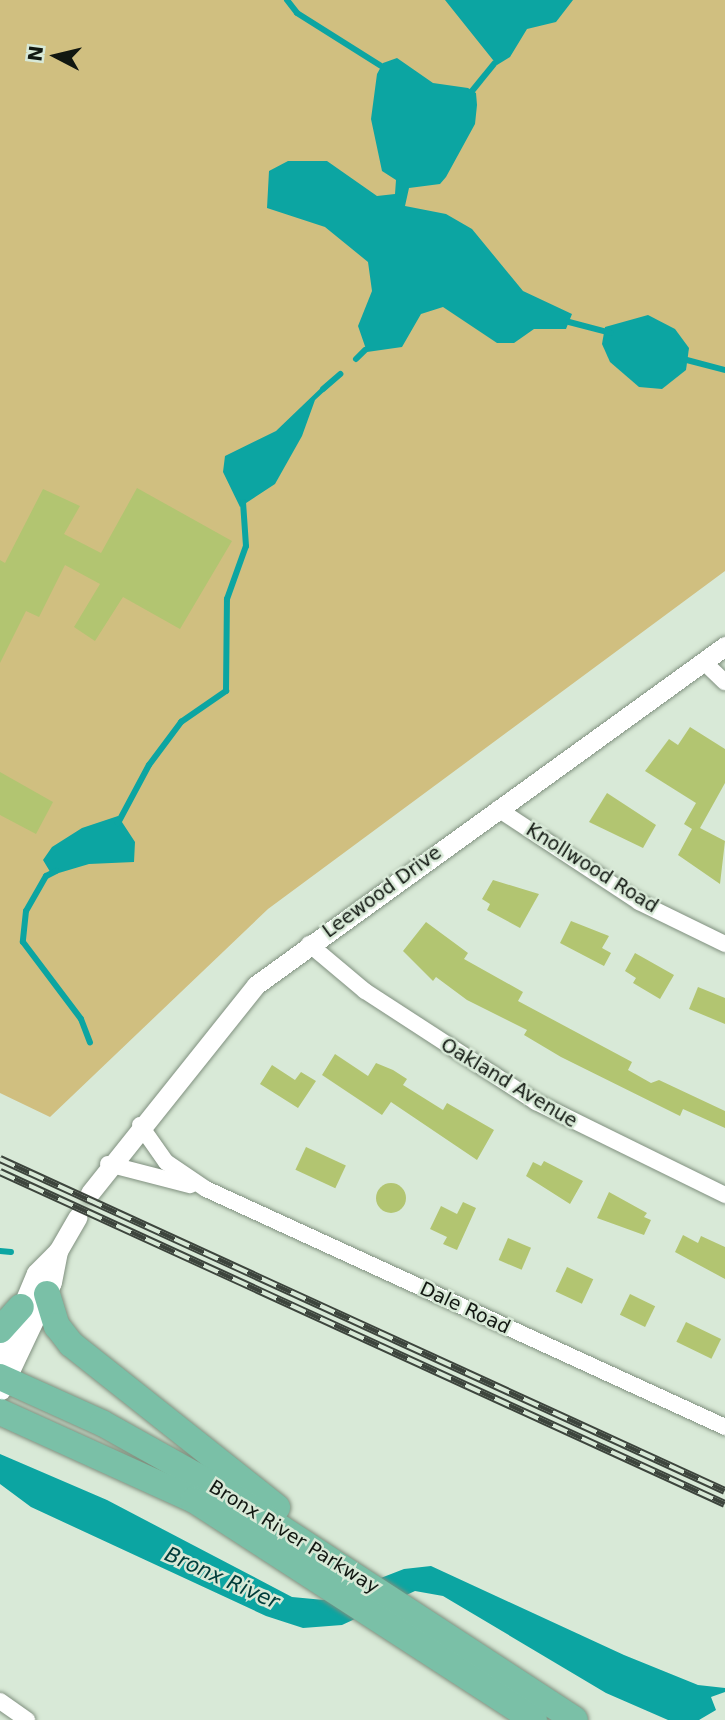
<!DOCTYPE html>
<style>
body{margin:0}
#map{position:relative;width:725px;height:1720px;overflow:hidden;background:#d8e9d7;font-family:"DejaVu Sans",sans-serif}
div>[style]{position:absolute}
.green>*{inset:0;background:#d0bf80}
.water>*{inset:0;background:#0ca5a2}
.stream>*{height:6px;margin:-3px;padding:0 3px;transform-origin:3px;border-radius:3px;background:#0ca5a2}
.building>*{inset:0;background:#b2c571;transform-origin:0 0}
.round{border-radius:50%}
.roads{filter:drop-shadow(0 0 2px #80907f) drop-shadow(0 0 2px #80907f)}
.minor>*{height:16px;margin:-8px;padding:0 8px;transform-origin:8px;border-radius:8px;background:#fff}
.tertiary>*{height:19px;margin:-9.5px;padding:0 9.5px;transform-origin:9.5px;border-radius:9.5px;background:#fff}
.trunk>*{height:26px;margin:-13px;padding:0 13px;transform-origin:13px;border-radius:13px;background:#7ac0a7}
.rail>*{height:8px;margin-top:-4px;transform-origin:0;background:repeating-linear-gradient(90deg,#d8e9d7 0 16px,#3d453d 0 32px);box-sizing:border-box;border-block:2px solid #3d453d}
span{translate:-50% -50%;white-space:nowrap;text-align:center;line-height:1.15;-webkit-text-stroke:5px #d8e9d7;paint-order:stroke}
.street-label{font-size:19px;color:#111711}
.water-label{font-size:21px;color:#003c3a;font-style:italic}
.north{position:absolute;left:21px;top:21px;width:70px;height:70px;-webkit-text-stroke:5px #d8e9d7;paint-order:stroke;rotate:277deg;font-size:19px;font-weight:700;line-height:28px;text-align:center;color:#111711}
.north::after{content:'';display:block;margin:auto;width:24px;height:32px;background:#111711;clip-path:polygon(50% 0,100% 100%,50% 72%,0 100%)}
</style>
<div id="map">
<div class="green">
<div style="clip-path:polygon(0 0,725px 0,725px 571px,268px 909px,50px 1117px,0 1093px)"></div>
</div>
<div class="water">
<div style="clip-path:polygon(445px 0,573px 0,556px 22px,527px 29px,510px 57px,497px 65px)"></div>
<div style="clip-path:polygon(397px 58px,433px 83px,468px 88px,476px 93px,477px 105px,475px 124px,446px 177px,440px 184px,409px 188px,405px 206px,446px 214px,472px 229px,523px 291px,572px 314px,566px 329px,534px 329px,514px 343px,497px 343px,443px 307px,421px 314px,402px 347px,367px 352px,358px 326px,372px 291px,368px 262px,325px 227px,267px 208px,269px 171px,288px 161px,327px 161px,377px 196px,395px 194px,396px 180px,382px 171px,371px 119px,377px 74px,383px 63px)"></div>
<div style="clip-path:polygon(648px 315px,675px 329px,689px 348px,686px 370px,662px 389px,639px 387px,610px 362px,602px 344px,605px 327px)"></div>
<div style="clip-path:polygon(326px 383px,328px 388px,315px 400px,302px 436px,275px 484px,240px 507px,223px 472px,225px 456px,276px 431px)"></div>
<div style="clip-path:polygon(118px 816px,135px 842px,134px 862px,89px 864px,52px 875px,43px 860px,52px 847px,82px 828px)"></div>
<div style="clip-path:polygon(0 1454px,107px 1500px,292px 1597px,324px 1600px,404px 1569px,431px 1566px,624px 1655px,698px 1685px,725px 1688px,725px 1692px,711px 1697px,716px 1710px,699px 1720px,668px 1720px,606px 1693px,443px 1596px,415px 1591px,342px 1625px,303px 1628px,266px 1616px,31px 1507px,0 1484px)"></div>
</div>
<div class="stream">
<div style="left:287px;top:0;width:16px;rotate:52deg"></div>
<div style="left:297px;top:13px;width:99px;rotate:32.2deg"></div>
<div style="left:472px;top:91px;width:35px;rotate:-51deg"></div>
<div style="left:569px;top:322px;width:43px;rotate:14.7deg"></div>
<div style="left:356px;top:359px;width:13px;rotate:-45deg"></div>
<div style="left:683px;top:359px;width:43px;rotate:14.7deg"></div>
<div style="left:323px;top:389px;width:23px;rotate:-41deg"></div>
<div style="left:118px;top:823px;width:66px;rotate:-61.9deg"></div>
<div style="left:149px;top:765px;width:54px;rotate:-53.3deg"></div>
<div style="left:181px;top:722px;width:55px;rotate:-34.6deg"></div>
<div style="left:226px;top:691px;width:92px;rotate:-89.4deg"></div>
<div style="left:227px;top:599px;width:56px;rotate:-70.3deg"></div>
<div style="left:246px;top:546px;width:44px;rotate:-93.9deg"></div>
<div style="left:56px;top:871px;width:11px;rotate:153deg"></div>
<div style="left:46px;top:876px;width:40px;rotate:119.7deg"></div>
<div style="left:26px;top:911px;width:31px;rotate:96deg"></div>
<div style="left:23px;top:942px;width:96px;rotate:53deg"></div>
<div style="left:81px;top:1019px;width:25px;rotate:69deg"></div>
<div style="left:0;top:1251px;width:11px;rotate:5deg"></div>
</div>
<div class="building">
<div style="clip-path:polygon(137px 488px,232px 541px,180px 629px,123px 597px,95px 641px,74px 627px,100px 584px,65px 565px,39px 617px,26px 611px,0 663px,0 560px,5px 563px,43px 489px,80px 506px,64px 534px,101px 553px)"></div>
<div style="clip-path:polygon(690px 727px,725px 749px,725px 783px,700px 828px,725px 841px,720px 884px,678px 855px,692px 829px,684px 824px,696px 803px,645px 771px,669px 739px,678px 745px)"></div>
<div style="clip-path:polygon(0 772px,53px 802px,36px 834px,0 815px)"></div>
<div style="clip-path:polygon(607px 793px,656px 825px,643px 848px,589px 822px)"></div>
<div style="clip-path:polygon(493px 880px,539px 894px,520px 928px,487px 910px,490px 904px,482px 899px)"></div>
<div style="clip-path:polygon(571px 921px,609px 936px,602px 948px,611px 953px,604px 966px,560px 943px)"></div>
<div style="clip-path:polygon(426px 922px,468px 953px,464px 959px,523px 992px,518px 1001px,632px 1062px,628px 1070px,651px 1083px,659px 1080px,725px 1111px,725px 1128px,683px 1109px,680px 1116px,561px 1057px,524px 1035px,527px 1030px,467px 1000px,436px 977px,433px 981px,403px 951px)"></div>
<div style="clip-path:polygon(635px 953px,674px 975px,660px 999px,633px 983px,636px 978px,625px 971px)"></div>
<div style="clip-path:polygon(698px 987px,725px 998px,725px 1024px,689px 1009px)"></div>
<div style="clip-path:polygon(335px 1054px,368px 1076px,376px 1063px,393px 1070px,407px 1079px,403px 1085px,443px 1110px,447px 1103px,494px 1130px,477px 1160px,391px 1102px,382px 1115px,322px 1075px)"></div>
<div style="clip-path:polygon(272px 1065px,295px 1080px,301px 1072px,316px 1081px,298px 1108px,260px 1084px)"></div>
<div style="left:306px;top:1147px;width:44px;height:25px;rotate:25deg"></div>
<div style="clip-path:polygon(544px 1161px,583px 1181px,570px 1204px,526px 1176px,533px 1162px,541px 1166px)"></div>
<div class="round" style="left:376px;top:1183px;width:30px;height:30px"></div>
<div style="clip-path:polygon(609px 1192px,647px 1213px,644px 1217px,651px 1220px,644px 1235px,597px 1218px)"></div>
<div style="clip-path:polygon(463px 1202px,476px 1208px,457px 1250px,443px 1244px,447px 1237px,430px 1229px,441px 1206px,457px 1214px)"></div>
<div style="clip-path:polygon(683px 1235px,698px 1243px,701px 1236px,725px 1247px,725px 1279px,675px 1252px)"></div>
<div style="left:508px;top:1238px;width:25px;height:24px;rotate:23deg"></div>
<div style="left:567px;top:1267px;width:29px;height:27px;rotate:25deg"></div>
<div style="left:630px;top:1294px;width:28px;height:23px;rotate:26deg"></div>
<div style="left:686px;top:1322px;width:39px;height:22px;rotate:26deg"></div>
</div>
<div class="roads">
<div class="minor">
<div style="left:704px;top:662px;width:29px;rotate:44deg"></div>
<div style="left:498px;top:809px;width:169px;rotate:33.4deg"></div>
<div style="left:639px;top:902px;width:96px;rotate:26deg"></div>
<div style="left:309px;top:944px;width:73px;rotate:40deg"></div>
<div style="left:365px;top:991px;width:204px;rotate:33deg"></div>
<div style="left:536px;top:1102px;width:211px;rotate:26.2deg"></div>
<div style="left:140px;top:1125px;width:45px;rotate:54.9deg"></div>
<div style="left:166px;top:1162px;width:48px;rotate:34deg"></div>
<div style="left:206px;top:1189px;width:571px;rotate:24.63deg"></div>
<div style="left:108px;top:1164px;width:85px;rotate:14.4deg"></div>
<div style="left:0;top:1701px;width:33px;rotate:35deg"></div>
</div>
<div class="tertiary">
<div style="left:90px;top:1193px;width:266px;rotate:-51.4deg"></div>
<div style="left:256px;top:985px;width:579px;rotate:-35.86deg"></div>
<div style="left:0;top:1359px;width:93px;rotate:-67.3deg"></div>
<div style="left:36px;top:1273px;width:31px;rotate:-45deg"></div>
<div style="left:58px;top:1251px;width:39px;rotate:-60deg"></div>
<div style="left:1px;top:1390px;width:119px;rotate:-64.7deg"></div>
<div style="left:52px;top:1282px;width:32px;rotate:-79deg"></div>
</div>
<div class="trunk">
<div style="left:47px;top:1294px;width:34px;rotate:73deg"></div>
<div style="left:57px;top:1326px;width:23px;rotate:52deg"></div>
<div style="left:71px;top:1344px;width:263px;rotate:38.4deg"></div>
<div style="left:0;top:1330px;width:31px;rotate:-48deg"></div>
<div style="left:0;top:1377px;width:112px;rotate:24.3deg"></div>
<div style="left:102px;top:1423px;width:143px;rotate:29.2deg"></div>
<div style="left:227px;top:1493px;width:415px;rotate:33.1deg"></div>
<div style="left:0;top:1412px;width:213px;rotate:24.4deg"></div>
<div style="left:194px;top:1500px;width:405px;rotate:32.9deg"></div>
</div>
</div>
<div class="rail">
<div style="left:0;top:1159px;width:797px;rotate:24.6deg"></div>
<div style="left:0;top:1172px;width:797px;rotate:24.6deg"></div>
</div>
<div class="street-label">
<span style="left:592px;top:868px;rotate:32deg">Knollwood Road</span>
<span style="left:382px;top:892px;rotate:-36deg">Leewood Drive</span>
<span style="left:509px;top:1083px;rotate:31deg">Oakland Avenue</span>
<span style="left:465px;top:1308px;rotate:25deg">Dale Road</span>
<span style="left:294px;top:1537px;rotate:32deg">Bronx River Parkway</span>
</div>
<div class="water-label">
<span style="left:222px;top:1578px;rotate:24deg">Bronx River</span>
</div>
<div class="north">N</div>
</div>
